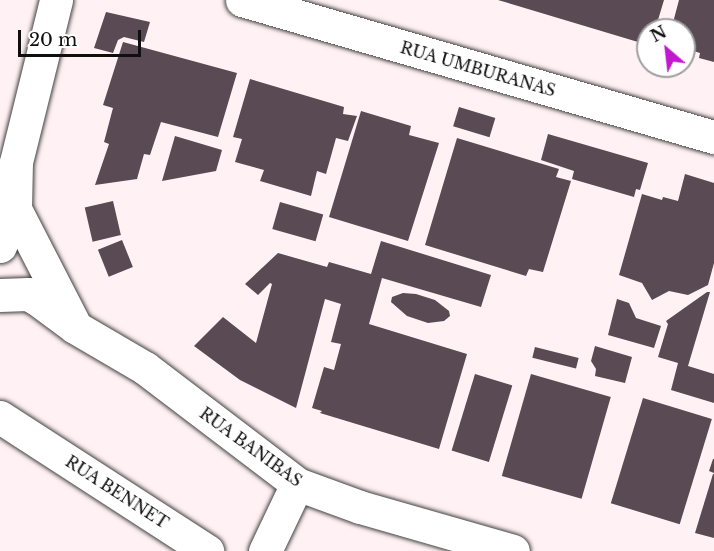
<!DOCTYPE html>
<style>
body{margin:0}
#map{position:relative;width:714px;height:551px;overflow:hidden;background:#fff1f4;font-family:"Libre Baskerville",serif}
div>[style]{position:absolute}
.building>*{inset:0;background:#594a53;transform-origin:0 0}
.roads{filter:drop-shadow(0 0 2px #424242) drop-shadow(0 0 2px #424242)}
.minor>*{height:33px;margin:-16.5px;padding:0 16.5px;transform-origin:16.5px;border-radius:16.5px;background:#fff}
span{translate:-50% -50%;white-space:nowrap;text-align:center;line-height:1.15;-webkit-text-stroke:6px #fff;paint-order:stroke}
.street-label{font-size:16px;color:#0f0f0f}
.north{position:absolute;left:636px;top:18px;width:60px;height:60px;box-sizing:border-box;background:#fff;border:2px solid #9f9f9f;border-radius:50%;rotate:332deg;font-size:16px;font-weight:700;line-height:24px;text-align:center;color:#0f0f0f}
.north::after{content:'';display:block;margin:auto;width:21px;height:27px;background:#c119cd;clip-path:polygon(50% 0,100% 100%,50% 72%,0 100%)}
.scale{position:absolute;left:18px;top:30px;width:123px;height:27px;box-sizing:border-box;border:3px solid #0f0f0f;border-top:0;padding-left:8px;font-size:18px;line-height:21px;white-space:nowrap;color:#0f0f0f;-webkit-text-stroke:4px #fff;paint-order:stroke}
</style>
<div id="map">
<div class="building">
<div style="clip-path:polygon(498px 0,664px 0,655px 30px,648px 30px,648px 45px)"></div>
<div style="clip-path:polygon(679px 0,714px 0,714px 62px,699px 58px,700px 53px,684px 48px,684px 30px,671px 30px)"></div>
<div style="clip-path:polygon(106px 12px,150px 22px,144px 42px,124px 37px,118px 40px,113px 53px,94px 48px)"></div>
<div style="clip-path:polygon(123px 42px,237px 73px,218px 137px,161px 122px,150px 155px,144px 154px,137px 179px,95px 185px,109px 144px,104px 142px,113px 108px,103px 105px)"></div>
<div style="clip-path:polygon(250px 79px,344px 107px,343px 114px,357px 116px,348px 141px,336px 138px,326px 174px,317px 171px,311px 196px,260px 181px,264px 170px,235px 162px,242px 139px,233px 137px)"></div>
<div style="left:459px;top:107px;width:38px;height:20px;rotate:17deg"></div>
<div style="clip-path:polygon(361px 111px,411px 126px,409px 135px,439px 143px,408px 241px,329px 217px)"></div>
<div style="clip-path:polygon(548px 134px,648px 163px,640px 190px,636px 189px,634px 197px,572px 179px,574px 171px,541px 160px)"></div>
<div style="clip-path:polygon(175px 136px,222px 150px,216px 171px,162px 181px)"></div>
<div style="clip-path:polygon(457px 138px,559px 169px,556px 177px,571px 181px,543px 272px,529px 269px,526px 276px,425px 245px)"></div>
<div style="clip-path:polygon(685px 174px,714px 183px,714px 263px,708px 285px,688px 295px,669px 291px,652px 300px,642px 283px,619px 275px,642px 194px,662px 200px,663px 197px,678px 201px)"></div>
<div style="left:113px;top:201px;width:35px;height:29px;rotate:77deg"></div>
<div style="left:280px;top:202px;width:45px;height:28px;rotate:16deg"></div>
<div style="left:122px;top:240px;width:29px;height:26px;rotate:68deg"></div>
<div style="clip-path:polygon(381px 241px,491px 275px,481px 307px,382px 278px,369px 324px,467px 354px,439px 449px,320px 413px,322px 411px,312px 408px,324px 367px,334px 370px,341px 344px,331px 342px,341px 304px,325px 299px,296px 408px,240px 380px,194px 346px,223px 317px,256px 343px,272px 284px,270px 283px,258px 295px,245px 284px,278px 253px,327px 267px,329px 262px,371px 274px)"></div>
<div style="clip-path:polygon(707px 292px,710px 292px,688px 366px,714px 374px,714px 403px,671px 390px,678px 363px,658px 357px,668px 324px,666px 321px)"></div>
<div style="clip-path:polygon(403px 293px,416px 294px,435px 300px,449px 311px,450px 316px,444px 321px,428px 323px,407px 316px,391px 302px,392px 297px)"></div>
<div style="clip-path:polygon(617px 299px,629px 303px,636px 318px,661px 326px,654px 348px,608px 335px)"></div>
<div style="clip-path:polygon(595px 346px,632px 357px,625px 383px,595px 376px,596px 369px,591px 361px)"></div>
<div style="left:535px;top:347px;width:45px;height:11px;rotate:14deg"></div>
<div style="left:475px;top:374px;width:39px;height:80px;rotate:17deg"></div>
<div style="left:531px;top:374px;width:83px;height:106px;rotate:16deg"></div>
<div style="left:643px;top:398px;width:72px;height:110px;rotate:17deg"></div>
<div style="clip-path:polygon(713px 459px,714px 459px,714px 473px,709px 471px)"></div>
<div style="clip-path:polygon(713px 474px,714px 474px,714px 538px,695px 533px)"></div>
</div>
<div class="roads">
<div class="minor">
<div style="left:242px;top:0;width:491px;rotate:16.2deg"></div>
<div style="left:15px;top:209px;width:127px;rotate:62.8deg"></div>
<div style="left:0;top:246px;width:40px;rotate:-68deg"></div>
<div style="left:15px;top:209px;width:47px;rotate:-88.8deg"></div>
<div style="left:16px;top:162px;width:167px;rotate:-76.1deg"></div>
<div style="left:0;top:295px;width:28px;rotate:-2deg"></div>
<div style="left:28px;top:294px;width:10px;rotate:29deg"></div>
<div style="left:37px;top:299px;width:47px;rotate:36.4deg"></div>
<div style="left:75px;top:327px;width:81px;rotate:30.4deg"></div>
<div style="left:145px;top:368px;width:191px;rotate:37.3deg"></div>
<div style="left:297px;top:484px;width:67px;rotate:20.1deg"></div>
<div style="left:360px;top:507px;width:159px;rotate:16deg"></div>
<div style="left:0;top:417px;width:247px;rotate:32.9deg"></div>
<div style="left:265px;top:551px;width:74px;rotate:-64.5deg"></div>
</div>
</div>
<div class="street-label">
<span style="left:478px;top:69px;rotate:16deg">RUA UMBURANAS</span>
<span style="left:251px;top:447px;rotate:36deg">RUA BANIBAS</span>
<span style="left:117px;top:492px;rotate:33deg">RUA BENNET</span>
</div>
<div class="north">N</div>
<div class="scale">20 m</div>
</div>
